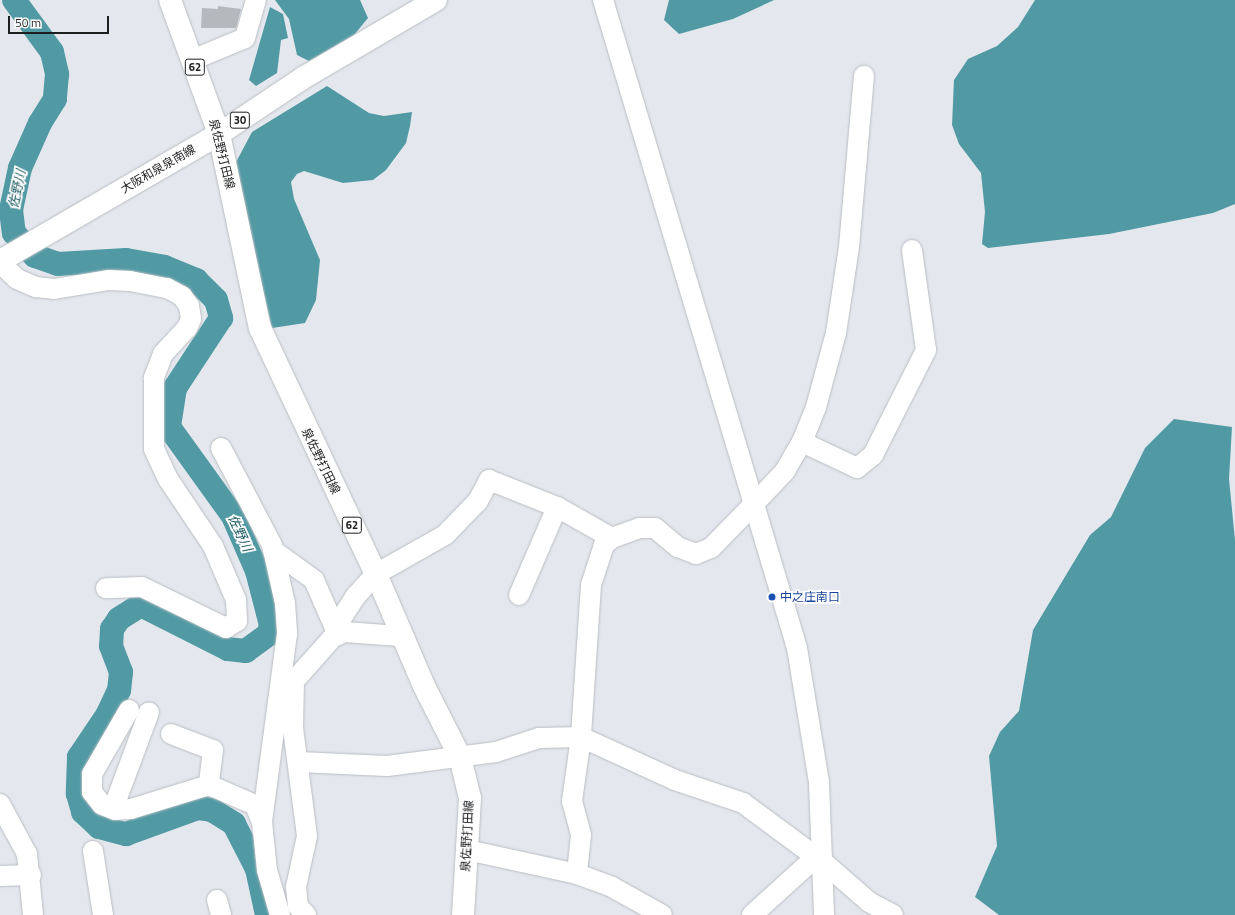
<!DOCTYPE html>
<meta charset="utf-8">
<style>
body{margin:0}
#map{position:relative;width:1235px;height:915px;overflow:hidden;background:#e4e8ee;font-family:"Titillium Web","Noto Sans JP",sans-serif}
div>[style]{position:absolute}
.water>*{inset:0;background:#519aa3}
.river>*{height:24px;margin:-12px;padding:0 12px;transform-origin:12px;border-radius:12px;background:#519aa3}
.building>*{inset:0;background:#b5b9be}
.roads{filter:drop-shadow(0 0 1px #b9bdc2) drop-shadow(0 0 1px #b9bdc2)}
.minor>*{height:20px;margin:-10px;padding:0 10px;transform-origin:10px;border-radius:10px;background:#fff}
.major>*{height:22px;margin:-11px;padding:0 11px;transform-origin:11px;border-radius:11px;background:#fff}
.dots>*{width:11px;height:11px;translate:-50% -50%;box-sizing:border-box;border:2px solid #fff;border-radius:50%}
span{translate:-50% -50%;white-space:nowrap;text-align:center;line-height:1.15;-webkit-text-stroke:3.5px #fff;paint-order:stroke}
.shield-label span{padding:1px 3px;background:#fff;border:1px solid;border-radius:3px;-webkit-text-stroke-width:0}
.shield-label{font-size:11px;color:#1d1e20;font-weight:700}
.street-label{font-size:12px;color:#1d1e20}
.transit-label{font-size:12px;color:#164399}
.left{translate:0 -50%;text-align:left}
.water-label{font-size:13px;color:#205d64;font-style:italic}
.scale{position:absolute;left:8px;top:16px;width:101px;height:18px;box-sizing:border-box;border:2px solid #1d1e20;border-top:0;padding-left:5px;font-size:12px;line-height:14px;white-space:nowrap;color:#1d1e20;-webkit-text-stroke:3px #fff;paint-order:stroke}
</style>
<div id="map">
<div class="water">
<div style="clip-path:polygon(275px 0,360px 0,368px 18px,354px 35px,309px 61px,297px 55px,289px 19px)"></div>
<div style="clip-path:polygon(669px 0,774px 0,733px 19px,679px 34px,664px 20px)"></div>
<div style="clip-path:polygon(1035px 0,1235px 0,1235px 204px,1213px 213px,1109px 234px,988px 248px,982px 244px,985px 212px,981px 173px,959px 144px,952px 125px,954px 80px,968px 59px,997px 46px,1018px 27px)"></div>
<div style="clip-path:polygon(270px 7px,283px 14px,288px 38px,281px 40px,277px 73px,256px 86px,249px 80px)"></div>
<div style="clip-path:polygon(327px 86px,369px 113px,384px 116px,412px 112px,410px 126px,406px 143px,386px 170px,373px 180px,343px 183px,304px 171px,297px 174px,291px 182px,294px 199px,320px 260px,316px 300px,305px 323px,272px 328px,234px 166px,252px 132px)"></div>
<div style="clip-path:polygon(1174px 419px,1232px 427px,1229px 479px,1235px 540px,1235px 915px,999px 915px,975px 897px,997px 846px,989px 756px,1000px 732px,1019px 711px,1033px 630px,1090px 535px,1111px 517px,1145px 448px)"></div>
</div>
<div class="river">
<div style="left:14px;top:0;width:64px;rotate:53.8deg"></div>
<div style="left:52px;top:52px;width:23px;rotate:77deg"></div>
<div style="left:57px;top:74px;width:25px;rotate:95deg"></div>
<div style="left:55px;top:99px;width:28px;rotate:122deg"></div>
<div style="left:40px;top:123px;width:49px;rotate:114deg"></div>
<div style="left:20px;top:168px;width:43px;rotate:102.1deg"></div>
<div style="left:11px;top:210px;width:23px;rotate:83deg"></div>
<div style="left:14px;top:233px;width:31px;rotate:48deg"></div>
<div style="left:35px;top:256px;width:24px;rotate:19deg"></div>
<div style="left:58px;top:264px;width:68px;rotate:-3.4deg"></div>
<div style="left:126px;top:260px;width:39px;rotate:10deg"></div>
<div style="left:164px;top:267px;width:35px;rotate:22deg"></div>
<div style="left:196px;top:280px;width:28px;rotate:45deg"></div>
<div style="left:216px;top:300px;width:19px;rotate:74deg"></div>
<div style="left:221px;top:318px;width:84px;rotate:123.3deg"></div>
<div style="left:175px;top:388px;width:39px;rotate:99deg"></div>
<div style="left:169px;top:427px;width:110px;rotate:54.3deg"></div>
<div style="left:233px;top:516px;width:60px;rotate:66.4deg"></div>
<div style="left:257px;top:571px;width:56px;rotate:75.5deg"></div>
<div style="left:271px;top:625px;width:9px;rotate:103deg"></div>
<div style="left:269px;top:634px;width:29px;rotate:144deg"></div>
<div style="left:246px;top:651px;width:18px;rotate:-174deg"></div>
<div style="left:228px;top:649px;width:97px;rotate:-153.2deg"></div>
<div style="left:141px;top:605px;width:26px;rotate:148deg"></div>
<div style="left:119px;top:619px;width:12px;rotate:125deg"></div>
<div style="left:112px;top:629px;width:17px;rotate:93deg"></div>
<div style="left:111px;top:646px;width:28px;rotate:69deg"></div>
<div style="left:121px;top:672px;width:18px;rotate:96deg"></div>
<div style="left:119px;top:690px;width:26px;rotate:115deg"></div>
<div style="left:108px;top:714px;width:52px;rotate:124deg"></div>
<div style="left:79px;top:757px;width:37px;rotate:92deg"></div>
<div style="left:78px;top:794px;width:19px;rotate:74deg"></div>
<div style="left:83px;top:812px;width:22px;rotate:43deg"></div>
<div style="left:99px;top:827px;width:28px;rotate:15deg"></div>
<div style="left:126px;top:834px;width:77px;rotate:-19.9deg"></div>
<div style="left:198px;top:808px;width:14px;rotate:8deg"></div>
<div style="left:212px;top:810px;width:26px;rotate:32deg"></div>
<div style="left:234px;top:824px;width:51px;rotate:62.9deg"></div>
<div style="left:257px;top:869px;width:47px;rotate:77.7deg"></div>
</div>
<div class="building">
<div style="clip-path:polygon(218px 6px,241px 9px,236px 28px,201px 28px,202px 8px,218px 9px)"></div>
</div>
<div class="roads">
<div class="minor">
<div style="left:603px;top:0;width:676px;rotate:73.33deg"></div>
<div style="left:797px;top:648px;width:137px;rotate:80.7deg"></div>
<div style="left:819px;top:783px;width:132px;rotate:87.8deg"></div>
<div style="left:192px;top:60px;width:57px;rotate:-22.5deg"></div>
<div style="left:245px;top:38px;width:40px;rotate:-74deg"></div>
<div style="left:0;top:263px;width:23px;rotate:43deg"></div>
<div style="left:17px;top:279px;width:21px;rotate:23deg"></div>
<div style="left:36px;top:287px;width:18px;rotate:6deg"></div>
<div style="left:54px;top:289px;width:56px;rotate:-9.3deg"></div>
<div style="left:109px;top:280px;width:21px;rotate:3deg"></div>
<div style="left:130px;top:281px;width:38px;rotate:11deg"></div>
<div style="left:167px;top:288px;width:17px;rotate:28deg"></div>
<div style="left:182px;top:296px;width:12px;rotate:55deg"></div>
<div style="left:189px;top:306px;width:13px;rotate:81deg"></div>
<div style="left:191px;top:319px;width:10px;rotate:114deg"></div>
<div style="left:187px;top:328px;width:35px;rotate:133deg"></div>
<div style="left:163px;top:354px;width:26px;rotate:111deg"></div>
<div style="left:154px;top:378px;width:71px;rotate:90deg"></div>
<div style="left:154px;top:449px;width:33px;rotate:65deg"></div>
<div style="left:168px;top:479px;width:81px;rotate:56.1deg"></div>
<div style="left:213px;top:546px;width:59px;rotate:66.9deg"></div>
<div style="left:236px;top:600px;width:21px;rotate:87deg"></div>
<div style="left:237px;top:621px;width:13px;rotate:148deg"></div>
<div style="left:226px;top:628px;width:93px;rotate:-154deg"></div>
<div style="left:142px;top:587px;width:36px;rotate:178deg"></div>
<div style="left:802px;top:442px;width:61px;rotate:25.3deg"></div>
<div style="left:857px;top:468px;width:21px;rotate:-39deg"></div>
<div style="left:873px;top:455px;width:118px;rotate:-63.2deg"></div>
<div style="left:926px;top:350px;width:101px;rotate:-98deg"></div>
<div style="left:221px;top:448px;width:110px;rotate:62.3deg"></div>
<div style="left:272px;top:545px;width:59px;rotate:77.4deg"></div>
<div style="left:285px;top:603px;width:31px;rotate:86deg"></div>
<div style="left:287px;top:634px;width:190px;rotate:97.6deg"></div>
<div style="left:612px;top:538px;width:11px;rotate:139deg"></div>
<div style="left:604px;top:545px;width:42px;rotate:108deg"></div>
<div style="left:591px;top:585px;width:152px;rotate:93.8deg"></div>
<div style="left:581px;top:737px;width:103px;rotate:24.6deg"></div>
<div style="left:675px;top:780px;width:72px;rotate:18.7deg"></div>
<div style="left:743px;top:803px;width:91px;rotate:36.5deg"></div>
<div style="left:816px;top:857px;width:6px"></div>
<div style="left:274px;top:551px;width:49px;rotate:35.9deg"></div>
<div style="left:314px;top:580px;width:60px;rotate:66.4deg"></div>
<div style="left:519px;top:595px;width:96px;rotate:-66.6deg"></div>
<div style="left:335px;top:628px;width:37px;rotate:-57deg"></div>
<div style="left:355px;top:597px;width:31px;rotate:-48deg"></div>
<div style="left:376px;top:574px;width:79px;rotate:-29.5deg"></div>
<div style="left:445px;top:535px;width:47px;rotate:-45.9deg"></div>
<div style="left:478px;top:501px;width:24px;rotate:-62deg"></div>
<div style="left:489px;top:480px;width:73px;rotate:21.7deg"></div>
<div style="left:557px;top:507px;width:63px;rotate:29.4deg"></div>
<div style="left:612px;top:538px;width:29px;rotate:-20deg"></div>
<div style="left:639px;top:528px;width:16px"></div>
<div style="left:655px;top:528px;width:30px;rotate:40deg"></div>
<div style="left:678px;top:547px;width:19px;rotate:21deg"></div>
<div style="left:696px;top:554px;width:16px;rotate:-22deg"></div>
<div style="left:711px;top:548px;width:60px;rotate:-45.7deg"></div>
<div style="left:753px;top:505px;width:47px;rotate:-46.7deg"></div>
<div style="left:785px;top:471px;width:34px;rotate:-60deg"></div>
<div style="left:802px;top:442px;width:38px;rotate:-68deg"></div>
<div style="left:816px;top:407px;width:77px;rotate:-74.9deg"></div>
<div style="left:836px;top:333px;width:87px;rotate:-81.4deg"></div>
<div style="left:849px;top:247px;width:172px;rotate:-85deg"></div>
<div style="left:129px;top:710px;width:74px;rotate:120deg"></div>
<div style="left:92px;top:774px;width:18px;rotate:90deg"></div>
<div style="left:92px;top:792px;width:16px;rotate:52deg"></div>
<div style="left:102px;top:805px;width:14px;rotate:21deg"></div>
<div style="left:115px;top:810px;width:16px;rotate:-4deg"></div>
<div style="left:131px;top:809px;width:82px;rotate:-17.1deg"></div>
<div style="left:209px;top:785px;width:50px;rotate:23.5deg"></div>
<div style="left:255px;top:805px;width:18px;rotate:68deg"></div>
<div style="left:262px;top:822px;width:48px;rotate:84.1deg"></div>
<div style="left:267px;top:870px;width:47px;rotate:73.9deg"></div>
<div style="left:171px;top:734px;width:45px;rotate:20.9deg"></div>
<div style="left:213px;top:750px;width:35px;rotate:97deg"></div>
<div style="left:298px;top:762px;width:89px;rotate:2.6deg"></div>
<div style="left:387px;top:766px;width:110px;rotate:-7.3deg"></div>
<div style="left:496px;top:752px;width:45px;rotate:-18deg"></div>
<div style="left:539px;top:738px;width:42px;rotate:-1.4deg"></div>
<div style="left:581px;top:737px;width:65px;rotate:98deg"></div>
<div style="left:572px;top:801px;width:35px;rotate:75deg"></div>
<div style="left:581px;top:835px;width:39px;rotate:96deg"></div>
<div style="left:0;top:804px;width:57px;rotate:61.6deg"></div>
<div style="left:27px;top:854px;width:61px;rotate:84.4deg"></div>
<div style="left:113px;top:809px;width:103px;rotate:-69.6deg"></div>
<div style="left:467px;top:850px;width:113px;rotate:12.3deg"></div>
<div style="left:577px;top:874px;width:37px;rotate:20deg"></div>
<div style="left:612px;top:887px;width:57px;rotate:29.2deg"></div>
<div style="left:93px;top:851px;width:65px;rotate:81.1deg"></div>
<div style="left:822px;top:861px;width:62px;rotate:41.1deg"></div>
<div style="left:869px;top:902px;width:27px;rotate:28deg"></div>
<div style="left:0;top:876px;width:31px;rotate:-2deg"></div>
<div style="left:217px;top:900px;width:16px;rotate:75deg"></div>
<div style="left:306px;top:915px;width:12px;rotate:-132deg"></div>
<div style="left:298px;top:906px;width:19px;rotate:-96deg"></div>
<div style="left:296px;top:887px;width:52px;rotate:-77.8deg"></div>
<div style="left:307px;top:836px;width:109px;rotate:-97.4deg"></div>
<div style="left:293px;top:728px;width:47px;rotate:-88.8deg"></div>
<div style="left:294px;top:681px;width:59px;rotate:-48.4deg"></div>
<div style="left:333px;top:637px;width:12px;rotate:-24deg"></div>
<div style="left:344px;top:632px;width:56px;rotate:4.1deg"></div>
<div style="left:752px;top:915px;width:86px;rotate:-42.2deg"></div>
</div>
<div class="major">
<div style="left:170px;top:0;width:143px;rotate:69.9deg"></div>
<div style="left:219px;top:134px;width:198px;rotate:78.1deg"></div>
<div style="left:260px;top:328px;width:272px;rotate:64.8deg"></div>
<div style="left:376px;top:574px;width:122px;rotate:66.8deg"></div>
<div style="left:424px;top:686px;width:80px;rotate:63.1deg"></div>
<div style="left:460px;top:757px;width:42px;rotate:76.3deg"></div>
<div style="left:470px;top:798px;width:117px;rotate:93.4deg"></div>
<div style="left:0;top:261px;width:253px;rotate:-30.1deg"></div>
<div style="left:219px;top:134px;width:101px;rotate:-33.7deg"></div>
<div style="left:303px;top:78px;width:154px;rotate:-30.4deg"></div>
</div>
</div>
<div class="dots">
<div style="left:772px;top:597px;background:#1a4fb4"></div>
</div>
<div class="shield-label">
<span style="left:195px;top:67px">62</span>
<span style="left:240px;top:120px">30</span>
<span style="left:352px;top:525px">62</span>
</div>
<div class="street-label">
<span style="left:222px;top:154px;rotate:76deg">泉佐野打田線</span>
<span style="left:158px;top:169px;rotate:-30deg">大阪和泉泉南線</span>
<span style="left:321px;top:461px;rotate:64deg">泉佐野打田線</span>
<span style="left:467px;top:836px;rotate:-87deg">泉佐野打田線</span>
</div>
<div class="transit-label">
<span class="left" style="left:780px;top:597px">中之庄南口</span>
</div>
<div class="water-label">
<span style="left:17px;top:189px;rotate:-78deg">佐野川</span>
<span style="left:240px;top:533px;rotate:65deg">佐野川</span>
</div>
<div class="scale">50 m</div>
</div>
